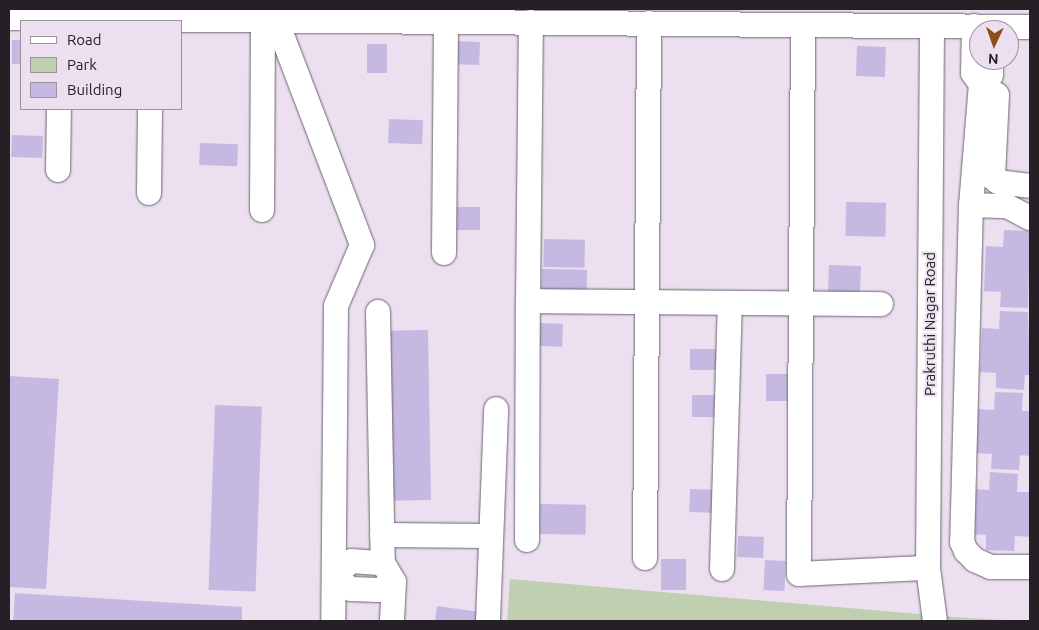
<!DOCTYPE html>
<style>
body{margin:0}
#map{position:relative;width:1039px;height:630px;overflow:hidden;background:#ece0f0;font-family:Ubuntu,sans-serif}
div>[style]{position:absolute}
.green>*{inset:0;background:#c0cfaf}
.building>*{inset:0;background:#c5b9e1;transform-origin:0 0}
.roads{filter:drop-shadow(0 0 1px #6c626f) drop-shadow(0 0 1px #6c626f)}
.minor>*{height:24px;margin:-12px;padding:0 12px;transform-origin:12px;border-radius:12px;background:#fff}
span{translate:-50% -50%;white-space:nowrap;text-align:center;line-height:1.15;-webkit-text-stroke:4px #ece0f0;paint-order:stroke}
.street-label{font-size:15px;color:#242025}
.frame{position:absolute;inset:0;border:10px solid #242025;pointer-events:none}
.legend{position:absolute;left:20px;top:20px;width:162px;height:90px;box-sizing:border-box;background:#ece0f0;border:1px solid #9c939f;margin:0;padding:6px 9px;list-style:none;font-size:15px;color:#242025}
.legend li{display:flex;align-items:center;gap:10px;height:25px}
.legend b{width:25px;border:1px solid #9c939f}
.north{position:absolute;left:969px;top:20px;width:50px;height:50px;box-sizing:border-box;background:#ece0f0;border:1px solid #9c939f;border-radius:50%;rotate:183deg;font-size:14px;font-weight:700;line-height:20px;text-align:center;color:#242025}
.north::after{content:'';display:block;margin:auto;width:18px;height:22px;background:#8d4c18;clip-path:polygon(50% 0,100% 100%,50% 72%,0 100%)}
</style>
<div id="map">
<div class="green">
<div style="clip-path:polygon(510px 579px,954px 617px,1017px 621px,507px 621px)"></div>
</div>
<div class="building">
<div style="left:12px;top:40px;width:9px;height:24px"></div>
<div style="left:450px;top:41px;width:30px;height:23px;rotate:2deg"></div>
<div style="left:367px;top:44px;width:20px;height:29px"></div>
<div style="left:857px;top:46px;width:29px;height:30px;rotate:2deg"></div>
<div style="left:389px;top:119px;width:34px;height:24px;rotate:2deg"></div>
<div style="left:12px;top:135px;width:31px;height:22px;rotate:2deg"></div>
<div style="left:200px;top:143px;width:38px;height:22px;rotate:2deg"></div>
<div style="left:846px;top:202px;width:40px;height:34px;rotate:1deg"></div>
<div style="left:450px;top:207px;width:30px;height:23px"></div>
<div style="clip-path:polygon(1004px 230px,1030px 231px,1028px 308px,1000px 307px,1001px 292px,984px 291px,986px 246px,1003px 247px)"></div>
<div style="left:544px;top:239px;width:41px;height:28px;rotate:1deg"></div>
<div style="left:829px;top:265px;width:32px;height:31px;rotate:2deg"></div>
<div style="left:542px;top:269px;width:45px;height:29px;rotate:1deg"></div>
<div style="clip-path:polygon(1000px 311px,1028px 312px,1030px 375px,1025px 375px,1024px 390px,996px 388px,996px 373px,980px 372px,982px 328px,999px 329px)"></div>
<div style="left:540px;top:323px;width:23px;height:23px;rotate:2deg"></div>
<div style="left:428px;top:330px;width:170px;height:47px;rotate:89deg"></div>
<div style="left:690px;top:349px;width:26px;height:21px"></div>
<div style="left:766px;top:374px;width:24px;height:27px"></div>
<div style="clip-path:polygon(9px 376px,59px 379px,46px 589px,9px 587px)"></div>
<div style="clip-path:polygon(995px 392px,1023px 393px,1022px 411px,1030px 411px,1030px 456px,1020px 455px,1019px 470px,991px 469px,992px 454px,975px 453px,977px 409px,994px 410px)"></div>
<div style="left:692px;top:395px;width:23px;height:22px"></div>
<div style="left:215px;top:405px;width:47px;height:185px;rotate:2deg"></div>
<div style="clip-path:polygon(990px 472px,1018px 474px,1017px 492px,1030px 492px,1030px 537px,1015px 536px,1014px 551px,986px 550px,986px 535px,970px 534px,972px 489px,989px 490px)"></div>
<div style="left:690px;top:489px;width:27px;height:23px;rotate:2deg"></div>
<div style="left:540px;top:504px;width:46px;height:30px;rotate:1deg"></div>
<div style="left:738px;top:536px;width:26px;height:21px;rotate:2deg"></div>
<div style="left:661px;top:559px;width:25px;height:31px"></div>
<div style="left:765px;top:560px;width:21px;height:30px;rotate:3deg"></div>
<div style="clip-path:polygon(15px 593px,242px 607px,242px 621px,13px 621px)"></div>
<div style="clip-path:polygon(437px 606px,487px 613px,487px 621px,435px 621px)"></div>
</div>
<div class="roads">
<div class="minor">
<div style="left:272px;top:9px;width:253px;rotate:69.1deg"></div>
<div style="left:362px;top:245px;width:66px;rotate:113.1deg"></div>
<div style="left:336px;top:306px;width:315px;rotate:90.5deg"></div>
<div style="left:9px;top:18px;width:1021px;rotate:0.51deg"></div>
<div style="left:803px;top:25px;width:549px;rotate:90.42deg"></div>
<div style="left:799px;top:574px;width:129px;rotate:-2.7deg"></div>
<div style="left:932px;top:26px;width:542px;rotate:90.42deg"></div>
<div style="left:928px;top:568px;width:53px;rotate:82.5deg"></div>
<div style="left:974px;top:26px;width:47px;rotate:91.2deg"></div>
<div style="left:973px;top:73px;width:14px;rotate:54deg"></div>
<div style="left:981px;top:84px;width:13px;rotate:-42deg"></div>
<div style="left:991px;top:75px;width:15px;rotate:-90deg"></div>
<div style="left:981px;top:84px;width:121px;rotate:94.7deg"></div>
<div style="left:971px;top:205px;width:337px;rotate:91.5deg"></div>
<div style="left:962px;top:542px;width:10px;rotate:66deg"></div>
<div style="left:966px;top:551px;width:13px;rotate:45deg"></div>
<div style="left:975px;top:560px;width:17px;rotate:24deg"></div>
<div style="left:991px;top:567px;width:39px"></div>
<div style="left:981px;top:84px;width:19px;rotate:35deg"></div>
<div style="left:997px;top:95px;width:83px;rotate:92.8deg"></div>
<div style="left:993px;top:178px;width:6px;rotate:39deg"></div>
<div style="left:998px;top:182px;width:32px;rotate:7deg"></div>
<div style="left:58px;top:170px;width:61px;rotate:-89.1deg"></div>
<div style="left:149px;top:193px;width:84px;rotate:-89.3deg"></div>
<div style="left:971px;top:205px;width:36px;rotate:2deg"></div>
<div style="left:1007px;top:206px;width:26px;rotate:28deg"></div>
<div style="left:262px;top:210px;width:190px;rotate:-89.7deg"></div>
<div style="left:444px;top:253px;width:232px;rotate:-89.5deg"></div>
<div style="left:528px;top:301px;width:279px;rotate:-89.4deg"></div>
<div style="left:378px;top:312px;width:251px;rotate:88.9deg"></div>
<div style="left:383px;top:563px;width:22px;rotate:60deg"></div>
<div style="left:394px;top:582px;width:39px;rotate:93deg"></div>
<div style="left:382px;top:535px;width:109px;rotate:0.5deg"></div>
<div style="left:527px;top:540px;width:239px;rotate:-89.8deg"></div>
<div style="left:528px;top:301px;width:353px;rotate:0.5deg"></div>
<div style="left:645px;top:558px;width:535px;rotate:-89.57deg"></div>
<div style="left:722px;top:569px;width:266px;rotate:-88.3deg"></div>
<div style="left:334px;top:577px;width:21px;rotate:35deg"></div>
<div style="left:351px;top:589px;width:28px;rotate:2deg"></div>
<div style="left:379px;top:590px;width:17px;rotate:-28deg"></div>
<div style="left:334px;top:577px;width:23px;rotate:-43deg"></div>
<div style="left:351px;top:561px;width:32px;rotate:4deg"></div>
<div style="left:488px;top:621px;width:212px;rotate:-87.8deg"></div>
</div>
</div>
<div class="street-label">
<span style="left:930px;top:324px;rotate:-90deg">Prakruthi Nagar Road</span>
</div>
<div class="frame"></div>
<ul class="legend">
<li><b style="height:6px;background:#fff"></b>Road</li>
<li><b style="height:14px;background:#c0cfaf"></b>Park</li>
<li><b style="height:14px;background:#c5b9e1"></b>Building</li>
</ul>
<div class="north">N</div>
</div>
